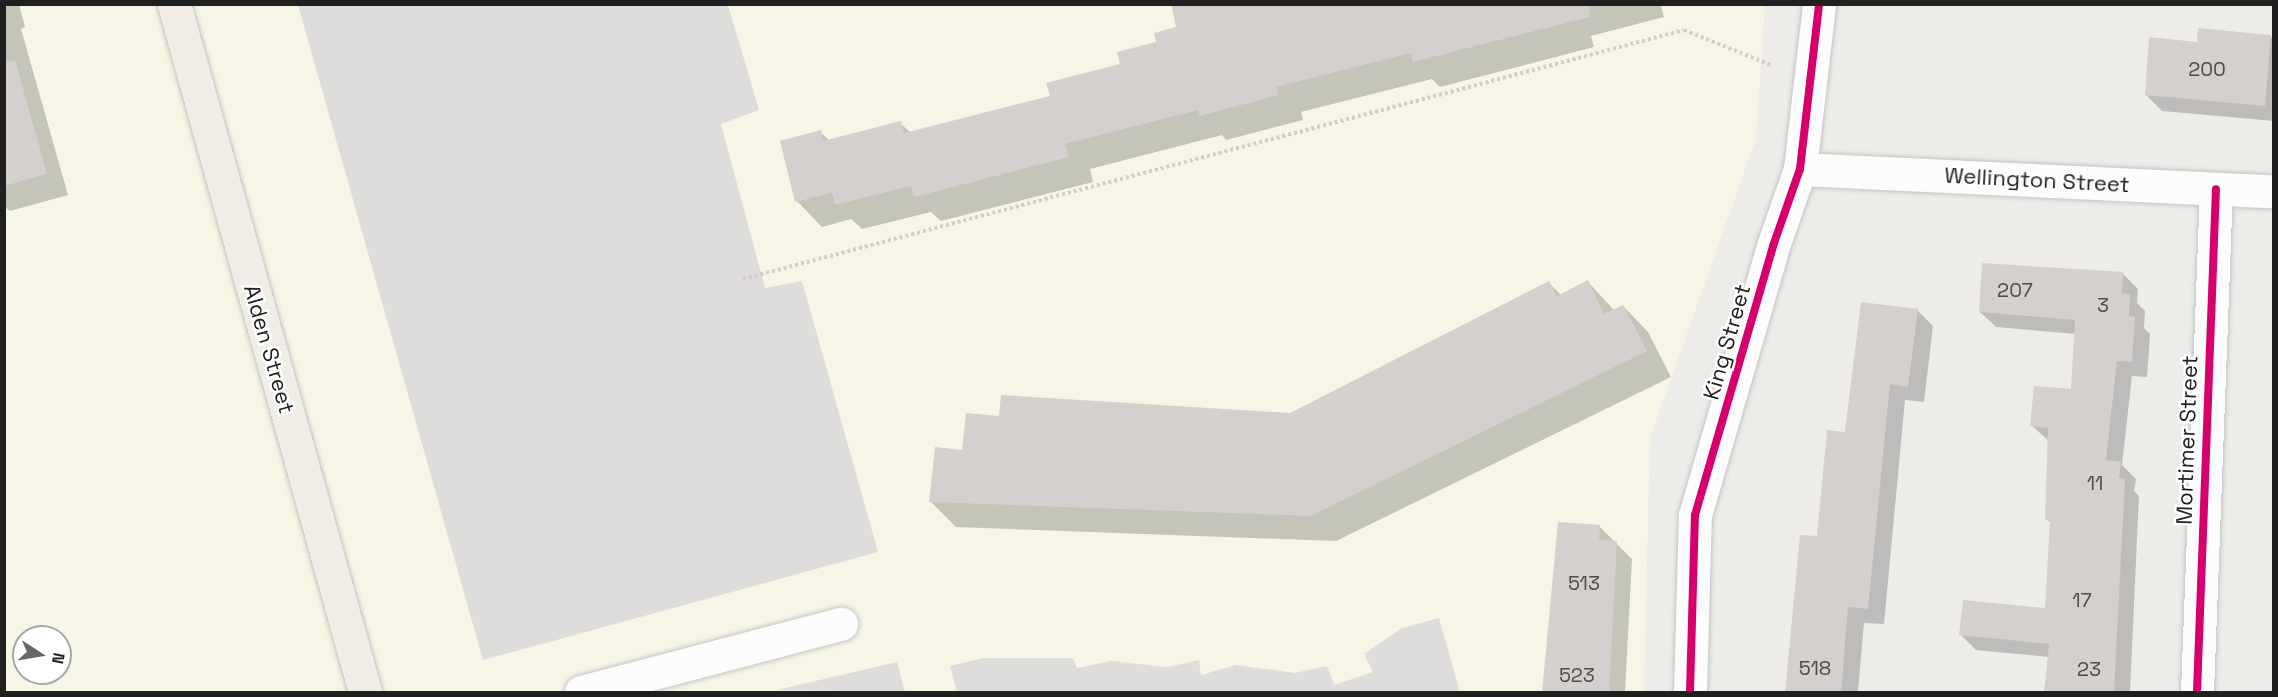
<!DOCTYPE html>
<style>
body{margin:0}
#map{position:relative;width:2278px;height:697px;overflow:hidden;background:#eeece9;font-family:"Space Grotesk",sans-serif}
div>[style]{position:absolute}
.education>*{inset:0;background:#f6f5e6}
.parking>*{inset:0;background:#dedddc}
.shadow>*{inset:0;background:#0003}
.building>*{inset:0;background:#d3d0ce}
.path>*{height:4px;margin-top:-2px;transform-origin:0;background:repeating-linear-gradient(90deg,#d7cac8 0 3px,transparent 0 6px)}
.roads{filter:drop-shadow(0 0 2px #c5c4c3) drop-shadow(0 0 2px #c5c4c3)}
.minor>*{height:33px;margin:-16.5px;padding:0 16.5px;transform-origin:16.5px;border-radius:16.5px;background:#fcfcfc}
.major>*{height:33px;margin:-16.5px;padding:0 16.5px;transform-origin:16.5px;border-radius:16.5px;background:#f1ece6}
.cycleway>*{height:8px;margin:-4px;padding:0 4px;transform-origin:4px;border-radius:4px;background:#d6006c}
span{translate:-50% -50%;white-space:nowrap;text-align:center;line-height:1.15;-webkit-text-stroke:5px #fff;paint-order:stroke}
.number-label{font-size:20px;color:#4d4c4c}
.number-label span{-webkit-text-stroke-width:0}
.street-label{font-size:22px;color:#202020}
.frame{position:absolute;inset:0;border:6px solid #202020;pointer-events:none}
.north{position:absolute;left:12px;top:625px;width:60px;height:60px;box-sizing:border-box;background:#fff;border:2px solid #a6a6a6;border-radius:50%;rotate:102deg;font-size:16px;font-weight:700;line-height:24px;text-align:center;color:#202020}
.north::after{content:'';display:block;margin:auto;width:21px;height:27px;background:#686766;clip-path:polygon(50% 0,100% 100%,50% 72%,0 100%)}
</style>
<div id="map">
<div class="education">
<div style="clip-path:polygon(evenodd,4px 5px,1765px 5px,1756px 139px,1650px 438px,1644px 692px,5px 692px,4px 5px,24px 637px,60px 637px,60px 673px,24px 673px,24px 637px)"></div>
</div>
<div class="parking">
<div style="clip-path:polygon(298px 5px,728px 5px,759px 110px,721px 124px,765px 288px,802px 281px,878px 552px,483px 660px)"></div>
<div style="clip-path:polygon(1439px 618px,1460px 692px,957px 692px,950px 666px,983px 658px,1073px 658px,1077px 668px,1111px 661px,1167px 667px,1199px 660px,1201px 675px,1236px 665px,1295px 673px,1327px 666px,1334px 685px,1373px 672px,1364px 654px,1402px 628px)"></div>
<div style="clip-path:polygon(897px 662px,905px 692px,777px 690px)"></div>
</div>
<div class="shadow">
<div style="clip-path:polygon(4px 4px,19px 4px,25px 27px,21px 29px,68px 195px,10px 211px,4px 206px)"></div>
<div style="clip-path:polygon(1339px 4px,1668px 4px,1661px 6px,1664px 17px,1591px 36px,1594px 47px,1440px 87px,1432px 79px,1301px 112px,1303px 120px,1226px 140px,1222px 135px,1090px 169px,1093px 182px,941px 221px,931px 212px,862px 229px,851px 219px,822px 227px,797px 201px,820px 132px,830px 141px,900px 123px,911px 133px,1052px 97px)"></div>
<div style="clip-path:polygon(2270px 36px,2274px 40px,2274px 121px,2162px 111px,2146px 95px,2198px 43px)"></div>
<div style="clip-path:polygon(2122px 273px,2138px 289px,2137px 303px,2145px 311px,2144px 328px,2150px 334px,2147px 377px,2132px 376px,2122px 465px,2136px 479px,2134px 491px,2139px 496px,2130px 692px,2044px 692px,2049px 657px,1976px 650px,1961px 635px,2046px 609px,2052px 524px,2047px 519px,2049px 441px,2032px 426px,2072px 390px,2076px 334px,1996px 327px,1980px 312px)"></div>
<div style="clip-path:polygon(1588px 282px,1614px 310px,1623px 306px,1648px 332px,1671px 377px,1336px 541px,956px 527px,931px 502px,963px 451px,1001px 417px,1290px 414px,1549px 283px,1562px 296px)"></div>
<div style="clip-path:polygon(1917px 310px,1933px 326px,1924px 402px,1905px 400px,1884px 624px,1864px 623px,1858px 692px,1786px 692px,1818px 538px,1846px 433px)"></div>
<div style="clip-path:polygon(1599px 526px,1632px 559px,1625px 692px,1544px 692px)"></div>
</div>
<div class="building">
<div style="clip-path:polygon(1171px 4px,1589px 4px,1590px 17px,1413px 62px,1411px 53px,1276px 87px,1279px 95px,1200px 116px,1198px 110px,1065px 144px,1069px 157px,914px 197px,911px 186px,835px 205px,832px 193px,795px 202px,780px 141px,821px 130px,823px 141px,901px 121px,904px 133px,1050px 96px,1046px 83px,1120px 64px,1117px 52px,1156px 42px,1154px 33px,1176px 27px)"></div>
<div style="clip-path:polygon(2198px 28px,2271px 35px,2265px 106px,2145px 95px,2149px 37px,2197px 42px)"></div>
<div style="clip-path:polygon(15px 60px,47px 174px,4px 186px,4px 62px)"></div>
<div style="clip-path:polygon(1982px 263px,2123px 272px,2122px 293px,2130px 294px,2129px 316px,2135px 317px,2132px 362px,2117px 361px,2106px 460px,2121px 462px,2119px 478px,2125px 479px,2114px 693px,2044px 693px,2049px 644px,1959px 635px,1963px 600px,2045px 608px,2050px 520px,2045px 520px,2048px 428px,2030px 426px,2034px 386px,2071px 389px,2075px 320px,1979px 312px)"></div>
<div style="clip-path:polygon(1588px 280px,1604px 314px,1623px 305px,1647px 351px,1311px 516px,929px 502px,935px 447px,962px 450px,966px 413px,999px 416px,1001px 395px,1290px 413px,1549px 281px,1557px 296px)"></div>
<div style="clip-path:polygon(1861px 302px,1918px 309px,1908px 387px,1890px 384px,1868px 609px,1848px 607px,1841px 693px,1785px 693px,1800px 535px,1817px 536px,1827px 430px,1845px 432px)"></div>
<div style="clip-path:polygon(1558px 522px,1600px 525px,1599px 540px,1617px 541px,1609px 693px,1542px 693px)"></div>
</div>
<div class="path">
<div style="left:743px;top:279px;width:973px;rotate:-14.82deg"></div>
<div style="left:1684px;top:30px;width:94px;rotate:21.9deg"></div>
</div>
<div class="roads">
<div class="minor">
<div style="left:1800px;top:169px;width:475px;rotate:2.7deg"></div>
<div style="left:581px;top:692px;width:269px;rotate:-14.7deg"></div>
<div style="left:1690px;top:692px;width:177px;rotate:-88.4deg"></div>
<div style="left:1695px;top:515px;width:280px;rotate:-73.8deg"></div>
<div style="left:1773px;top:246px;width:82px;rotate:-70.7deg"></div>
<div style="left:1800px;top:169px;width:166px;rotate:-83.4deg"></div>
<div style="left:2197px;top:692px;width:503px;rotate:-87.84deg"></div>
</div>
<div class="major">
<div style="left:174px;top:4px;width:714px;rotate:74.48deg"></div>
</div>
</div>
<div class="cycleway">
<div style="left:1690px;top:692px;width:177px;rotate:-88.4deg"></div>
<div style="left:1695px;top:515px;width:280px;rotate:-73.8deg"></div>
<div style="left:1773px;top:246px;width:82px;rotate:-70.7deg"></div>
<div style="left:1800px;top:169px;width:166px;rotate:-83.4deg"></div>
<div style="left:2197px;top:692px;width:503px;rotate:-87.84deg"></div>
</div>
<div class="number-label">
<span style="left:2207px;top:69px">200</span>
<span style="left:2015px;top:290px">207</span>
<span style="left:2103px;top:305px">3</span>
<span style="left:2095px;top:483px">11</span>
<span style="left:1584px;top:583px">513</span>
<span style="left:2082px;top:600px">17</span>
<span style="left:1815px;top:668px">518</span>
<span style="left:2089px;top:669px">23</span>
<span style="left:1577px;top:675px">523</span>
</div>
<div class="street-label">
<span style="left:2037px;top:180px;rotate:3deg">Wellington Street</span>
<span style="left:1727px;top:342px;rotate:-74deg">King Street</span>
<span style="left:269px;top:349px;rotate:74deg">Alden Street</span>
<span style="left:2187px;top:440px;rotate:-88deg">Mortimer Street</span>
</div>
<div class="frame"></div>
<div class="north">N</div>
</div>
